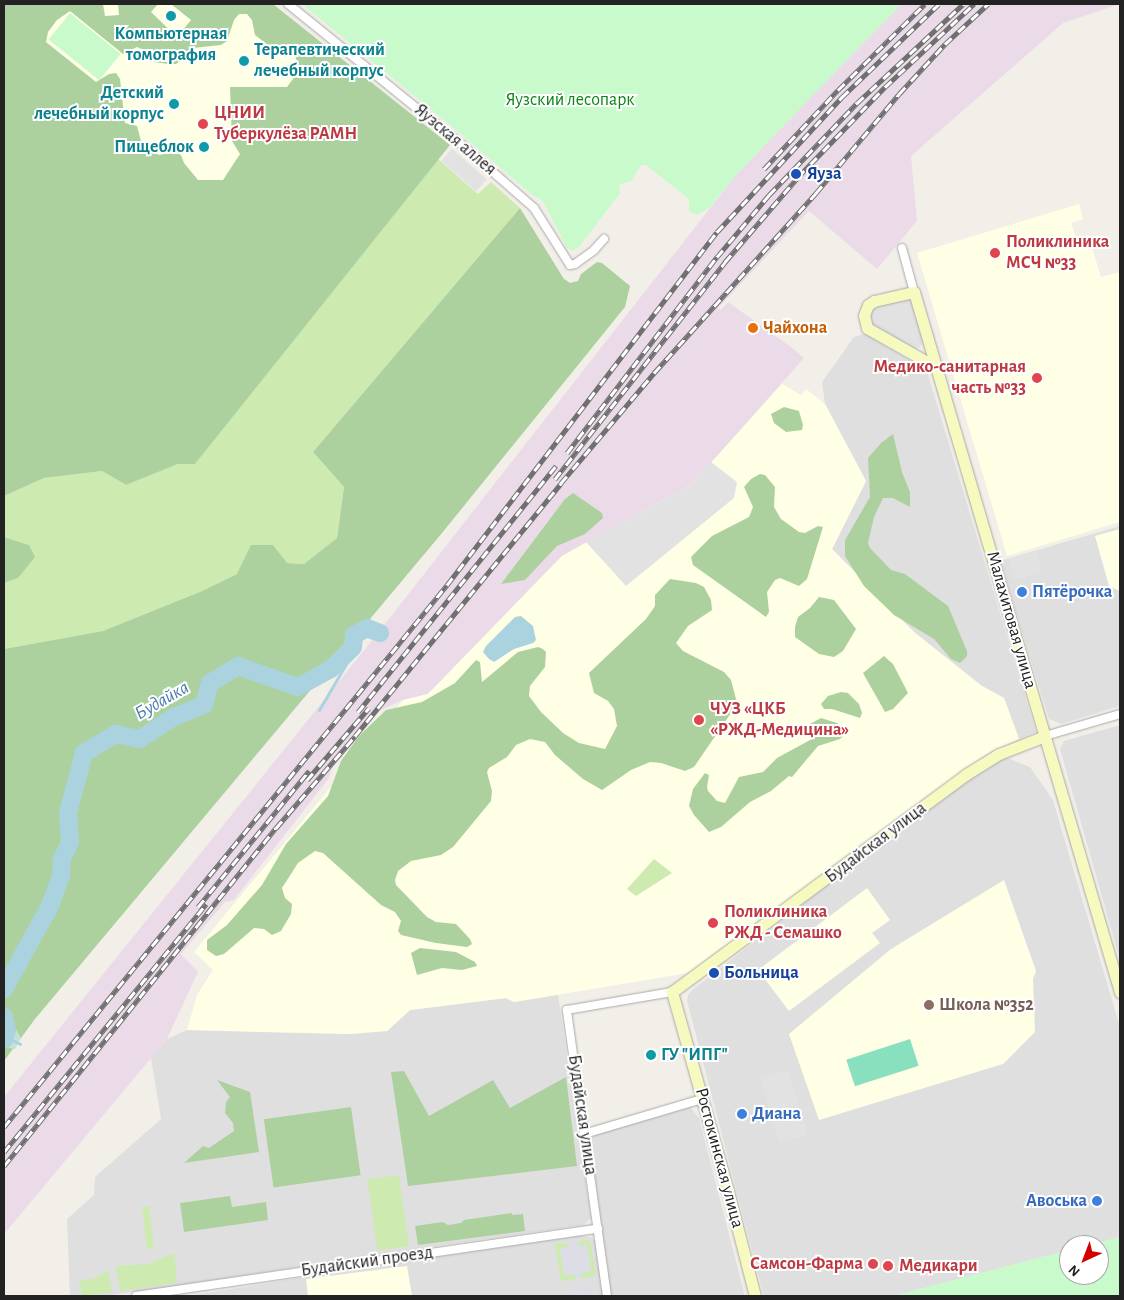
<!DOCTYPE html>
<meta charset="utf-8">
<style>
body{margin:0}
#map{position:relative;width:1124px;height:1300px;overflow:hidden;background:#f2efe9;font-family:"Alegreya Sans",sans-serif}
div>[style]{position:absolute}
.residential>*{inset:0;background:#e0dfdf}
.industrial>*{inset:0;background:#ebdbe8}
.education>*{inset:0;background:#ffffe5}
.grass>*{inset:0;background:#cdebb0;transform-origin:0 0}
.forest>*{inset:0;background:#add19e;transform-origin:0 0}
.wetland>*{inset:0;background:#c6e0d4}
.park>*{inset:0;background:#c8facc;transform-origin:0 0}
.pitch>*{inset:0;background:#88e0be;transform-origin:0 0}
.parking>*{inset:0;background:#e2e2e2;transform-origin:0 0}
.plaza>*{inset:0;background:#dddde8}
.water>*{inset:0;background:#aad3df}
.stream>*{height:3px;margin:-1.5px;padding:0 1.5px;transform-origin:1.5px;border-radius:1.5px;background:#aad3df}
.river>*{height:18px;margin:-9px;padding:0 9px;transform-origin:9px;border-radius:9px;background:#aad3df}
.roads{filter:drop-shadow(0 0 1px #a9a9a9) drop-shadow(0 0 1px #a9a9a9)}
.street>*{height:8px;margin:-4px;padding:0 4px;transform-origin:4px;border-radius:4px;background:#fff}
.secondary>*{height:11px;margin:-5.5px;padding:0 5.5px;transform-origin:5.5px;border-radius:5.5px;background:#f7fabf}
.rail>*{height:5px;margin-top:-2.5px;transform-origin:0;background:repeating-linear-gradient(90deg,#fff 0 9px,#707070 0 18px);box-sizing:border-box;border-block:1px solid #707070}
.dots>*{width:14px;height:14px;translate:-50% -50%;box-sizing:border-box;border:2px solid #fff;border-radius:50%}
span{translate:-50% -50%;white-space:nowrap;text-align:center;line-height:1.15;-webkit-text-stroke:4px #fff;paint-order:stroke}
.culture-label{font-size:18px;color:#0d838f;font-weight:700}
.left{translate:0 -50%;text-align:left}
.right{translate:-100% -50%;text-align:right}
.park-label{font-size:18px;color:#0c8416}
.health-label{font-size:18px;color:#be3a42;font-weight:700}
.street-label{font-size:18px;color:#222}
.transit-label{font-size:18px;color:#164399;font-weight:700}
.food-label{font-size:18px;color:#c56008;font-weight:700}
.shop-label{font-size:18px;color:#366cbe;font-weight:700}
.education-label{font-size:18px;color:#785e54;font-weight:700}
.water-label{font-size:19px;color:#4a7aab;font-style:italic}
.frame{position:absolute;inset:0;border:5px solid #222;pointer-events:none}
.north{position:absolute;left:1059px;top:1235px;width:50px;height:50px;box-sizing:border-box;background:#fff;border:1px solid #a7a7a7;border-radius:50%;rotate:223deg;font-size:14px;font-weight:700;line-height:20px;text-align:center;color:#222}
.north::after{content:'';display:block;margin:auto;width:18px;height:22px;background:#d40000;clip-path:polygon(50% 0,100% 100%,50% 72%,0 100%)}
</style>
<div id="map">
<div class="residential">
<div style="clip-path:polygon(865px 334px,927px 371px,1036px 732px,1019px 739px,1004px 698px,982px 686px,950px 662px,914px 632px,832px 549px,866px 481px,825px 404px,822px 382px,854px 337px)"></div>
<div style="clip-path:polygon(1120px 526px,1120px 706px,1061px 724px,1049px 719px,1000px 561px)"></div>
<div style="clip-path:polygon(1120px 725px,1120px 960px,1060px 749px,1064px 741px)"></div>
<div style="clip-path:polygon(1005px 757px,1030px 767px,1053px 800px,1120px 1027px,1120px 1237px,1090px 1245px,1069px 1245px,1069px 1250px,894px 1296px,764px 1296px,687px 1001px,688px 995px,691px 991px,835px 879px,984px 767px)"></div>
<div style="clip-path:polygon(558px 995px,591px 1218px,584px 1225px,353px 1258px,189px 1285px,103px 1296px,70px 1296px,67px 1219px,94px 1195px,95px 1177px,161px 1119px,151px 1058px,167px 1039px,187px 1030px,349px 1034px,387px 1031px,410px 1010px,506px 998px,514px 1002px)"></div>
<div style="clip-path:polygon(690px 1107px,699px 1118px,745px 1296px,611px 1296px,590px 1141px,594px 1135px)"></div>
<div style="clip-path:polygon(579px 1236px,591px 1237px,595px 1241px,603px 1296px,187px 1296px,412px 1260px)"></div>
</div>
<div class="industrial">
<div style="clip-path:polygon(901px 4px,1120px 4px,1063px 23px,911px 156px,917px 221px,877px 269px,809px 211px,718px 308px,721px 310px,728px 302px,791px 347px,804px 358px,692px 484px,562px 556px,428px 694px,403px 700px,381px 710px,332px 768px,329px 778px,234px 900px,225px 902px,181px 954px,198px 972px,167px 1039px,4px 1234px,4px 1097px,374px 638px,736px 175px)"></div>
</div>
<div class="education">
<div style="clip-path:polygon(4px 4px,273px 4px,347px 63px,249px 190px,182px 185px)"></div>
<div style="clip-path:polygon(1079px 204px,1083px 219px,1071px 223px,1076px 238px,1088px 235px,1101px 277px,1120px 272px,1120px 522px,1007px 556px,917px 253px)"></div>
<div style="clip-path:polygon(782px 384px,801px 395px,806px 389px,825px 404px,866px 481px,832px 549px,914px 632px,982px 686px,1004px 698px,1019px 739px,990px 752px,688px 973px,514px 1002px,506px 998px,410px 1010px,387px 1031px,349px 1034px,187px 1030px,197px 995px,213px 970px,194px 952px,403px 700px,428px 694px,562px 556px,692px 484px)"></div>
<div style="clip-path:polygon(1120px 529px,1120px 591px,1109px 586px,1095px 536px)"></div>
<div style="clip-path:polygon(1004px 880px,1036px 971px,1033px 979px,1035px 1032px,1003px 1064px,819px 1120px,789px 1034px,891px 949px)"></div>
<div style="clip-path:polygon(867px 888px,890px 920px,872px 933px,880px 943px,789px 1011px,758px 970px)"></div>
<div style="clip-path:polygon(407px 1266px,412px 1296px,308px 1296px,306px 1279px)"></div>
</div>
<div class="grass">
<div style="clip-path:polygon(438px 159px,478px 194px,491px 182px,520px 208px,313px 452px,344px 487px,337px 538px,304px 564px,287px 563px,237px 574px,202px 591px,103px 631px,4px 649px,4px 583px,18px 578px,29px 545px,4px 537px,4px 496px,44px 478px,102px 471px,126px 485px,178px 464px,195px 464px)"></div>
<div style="clip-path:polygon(654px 859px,672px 873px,636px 896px,627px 889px)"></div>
<div style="left:399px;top:1175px;width:72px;height:32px;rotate:82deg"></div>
<div style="clip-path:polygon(149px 1206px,154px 1245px,151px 1249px,147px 1249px,142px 1207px)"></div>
<div style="clip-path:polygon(588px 1240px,591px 1244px,596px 1276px,581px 1278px,580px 1273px,591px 1271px,587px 1245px,579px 1247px,578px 1241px)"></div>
<div style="clip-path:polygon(567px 1242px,568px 1247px,561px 1248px,565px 1275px,575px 1274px,576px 1279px,561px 1281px,555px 1244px)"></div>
<div style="clip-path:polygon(174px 1253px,177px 1283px,120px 1291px,116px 1266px,148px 1264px)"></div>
<div style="clip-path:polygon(108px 1270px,112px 1292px,82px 1296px,79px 1280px,93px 1279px)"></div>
</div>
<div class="forest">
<div style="clip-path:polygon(evenodd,4px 4px,103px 4px,105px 16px,119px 15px,118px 4px,158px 4px,151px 12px,177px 37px,191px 20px,171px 4px,273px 4px,450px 145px,195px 464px,178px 464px,126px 485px,102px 471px,44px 478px,4px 496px,4px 4px,70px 11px,123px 54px,137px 47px,144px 50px,154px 62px,168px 64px,176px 64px,183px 59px,193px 48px,221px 45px,227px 41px,234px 20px,239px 14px,247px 14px,252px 20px,255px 35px,268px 45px,296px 45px,296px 75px,287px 87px,230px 87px,232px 141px,240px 154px,223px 180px,198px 180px,184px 163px,181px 155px,174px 152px,159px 155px,152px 151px,141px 141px,137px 126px,125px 123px,120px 79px,116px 73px,109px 74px,96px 82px,46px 42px,48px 32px,57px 20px,70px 11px)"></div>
<div style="clip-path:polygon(520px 208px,564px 279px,570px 283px,578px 281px,581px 274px,597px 262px,602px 263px,630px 286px,625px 307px,442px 533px,35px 1019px,4px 1061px,4px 649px,103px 631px,202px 591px,237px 574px,251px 545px,273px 545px,287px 563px,304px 564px,337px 538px,344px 487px,313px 452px)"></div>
<div style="clip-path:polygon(784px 407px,799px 411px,803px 425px,802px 430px,786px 432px,774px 423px,771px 414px)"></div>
<div style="clip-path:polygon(893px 434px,902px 472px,910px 492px,910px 507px,893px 498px,883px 498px,874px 517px,868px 543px,870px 548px,891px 570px,905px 574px,948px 606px,967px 651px,967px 656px,960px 663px,951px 659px,934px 639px,894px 615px,864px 586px,845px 556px,845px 540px,870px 497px,868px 458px,881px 443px)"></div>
<div style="clip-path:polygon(760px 474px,765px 475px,775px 487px,774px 507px,781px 519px,799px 532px,805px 533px,818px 526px,823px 527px,807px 579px,799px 586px,780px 578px,775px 580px,767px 592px,769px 612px,766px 617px,693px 565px,691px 557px,712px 536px,749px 517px,753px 507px,744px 487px,751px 479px)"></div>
<div style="clip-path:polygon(573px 493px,602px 513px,603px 518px,585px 534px,557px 546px,525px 580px,501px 584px,565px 499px)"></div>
<div style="clip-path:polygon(4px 537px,29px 545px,35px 557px,18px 578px,4px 583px)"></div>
<div style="clip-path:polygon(670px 579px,696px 583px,704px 587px,711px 600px,712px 610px,688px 626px,676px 643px,683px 651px,724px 672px,731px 680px,736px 699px,731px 713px,694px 767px,685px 771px,661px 763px,650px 762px,631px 770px,602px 790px,583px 779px,555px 755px,545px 742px,530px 739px,516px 745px,507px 757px,489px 768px,487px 772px,492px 791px,491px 801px,453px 847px,441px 855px,411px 861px,398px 871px,395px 880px,396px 885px,427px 917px,436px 922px,456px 924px,470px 939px,472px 944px,467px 947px,436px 943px,401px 935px,398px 931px,401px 921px,395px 912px,381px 905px,323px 853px,315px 851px,298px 863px,282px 888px,285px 898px,292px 904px,291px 914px,281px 931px,272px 935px,264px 929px,254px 928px,224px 954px,216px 956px,207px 950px,207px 940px,227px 925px,262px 885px,286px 844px,328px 796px,341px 761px,359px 736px,386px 710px,422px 702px,455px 683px,476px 660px,480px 662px,482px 682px,518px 652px,538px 647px,543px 649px,546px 652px,545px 667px,530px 686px,529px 696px,541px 712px,563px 733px,579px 743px,605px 749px,617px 726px,614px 709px,608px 701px,594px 693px,589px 673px,646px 619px,655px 606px,655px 595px)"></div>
<div style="clip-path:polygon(819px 597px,834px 600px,856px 629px,843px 651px,834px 657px,819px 654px,795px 637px,795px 627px,798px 617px,810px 608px)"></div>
<div style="clip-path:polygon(884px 656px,893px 664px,908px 693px,893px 709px,885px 712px,863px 673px)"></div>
<div style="clip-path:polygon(841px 692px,848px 693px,859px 704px,862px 713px,860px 718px,832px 709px,824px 709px,821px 704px,828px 696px)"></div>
<div style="clip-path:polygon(821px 718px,837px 723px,848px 729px,848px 731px,840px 739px,818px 746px,792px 777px,789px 776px,771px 791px,750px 802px,721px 827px,709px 832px,694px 815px,689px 806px,693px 789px,705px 773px,709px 775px,707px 787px,708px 791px,717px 801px,725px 803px,739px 777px,763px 772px,777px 758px,821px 734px,821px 730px,810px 724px)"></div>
<div style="clip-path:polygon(420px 948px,456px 952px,475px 962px,477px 966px,462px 970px,442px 968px,417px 975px,411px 953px)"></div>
<div style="clip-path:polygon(404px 1071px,429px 1116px,493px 1080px,510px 1108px,566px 1077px,577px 1166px,408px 1186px,391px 1072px)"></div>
<div style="clip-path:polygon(217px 1080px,250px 1092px,259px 1152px,184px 1163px,203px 1146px,209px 1148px,234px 1131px,233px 1123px,225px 1113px,226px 1102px,230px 1097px)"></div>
<div style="left:351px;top:1107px;width:69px;height:88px;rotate:82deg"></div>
<div style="clip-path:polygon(230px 1196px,232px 1207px,266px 1202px,268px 1220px,184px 1232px,180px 1203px)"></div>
<div style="clip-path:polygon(511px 1213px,513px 1215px,523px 1214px,525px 1231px,418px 1245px,415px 1226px,443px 1222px,448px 1225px,461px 1223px,464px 1220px)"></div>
</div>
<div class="wetland">
<div style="clip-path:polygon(4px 1008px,21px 1038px,15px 1049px,4px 1047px)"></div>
</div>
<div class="park">
<div style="clip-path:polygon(302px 4px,901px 4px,736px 175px,710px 207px,697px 215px,689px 211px,689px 199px,646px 165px,641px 165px,631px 181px,619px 185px,620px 193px,579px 247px,573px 251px,567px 248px,543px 201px,531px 194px,460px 133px)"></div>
<div style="left:70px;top:13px;width:65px;height:34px;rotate:39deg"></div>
<div style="clip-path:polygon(1120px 1237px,1120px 1296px,894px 1296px,1069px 1250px,1069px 1275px,1099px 1275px,1099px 1245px,1090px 1245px)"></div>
</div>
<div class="pitch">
<div style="left:910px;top:1039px;width:28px;height:67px;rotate:72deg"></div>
</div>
<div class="parking">
<div style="left:452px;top:149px;width:46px;height:16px;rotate:41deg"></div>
<div style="clip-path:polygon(908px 297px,911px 300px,924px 342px,919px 348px,909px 347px,873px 327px,867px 313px,870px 307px)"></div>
<div style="clip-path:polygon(711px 462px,737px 482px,734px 498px,626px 586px,586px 542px,692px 484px)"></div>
<div style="left:1036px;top:551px;width:21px;height:29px;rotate:73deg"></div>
<div style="left:788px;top:1070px;width:67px;height:29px;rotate:73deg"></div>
</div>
<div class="plaza">
<div style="clip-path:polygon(578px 1241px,579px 1246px,587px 1245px,591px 1271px,581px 1273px,581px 1278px,576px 1279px,575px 1274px,564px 1275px,560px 1248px,568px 1247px,567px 1242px)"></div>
<div style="clip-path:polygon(578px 1283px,581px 1283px,582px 1288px,591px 1287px,593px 1296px,567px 1296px,567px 1292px,579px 1290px)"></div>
</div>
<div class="water">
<div style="clip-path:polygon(521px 616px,533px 626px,536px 640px,533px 643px,514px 649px,494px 662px,489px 659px,483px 652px,486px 646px,515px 617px)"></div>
</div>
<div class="stream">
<div style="left:319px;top:710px;width:95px;rotate:-59.7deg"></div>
<div style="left:5px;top:1036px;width:17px;rotate:28deg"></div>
</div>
<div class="river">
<div style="left:4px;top:989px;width:95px;rotate:-61deg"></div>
<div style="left:50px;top:906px;width:32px;rotate:-70deg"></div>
<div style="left:61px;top:876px;width:17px;rotate:-87deg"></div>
<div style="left:62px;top:859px;width:19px;rotate:-65deg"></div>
<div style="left:70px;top:842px;width:29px;rotate:-94deg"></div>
<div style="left:68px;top:813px;width:62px;rotate:-75.1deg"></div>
<div style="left:84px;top:753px;width:37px;rotate:-31deg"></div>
<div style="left:116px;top:734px;width:25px;rotate:12deg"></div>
<div style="left:140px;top:739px;width:40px;rotate:-32.9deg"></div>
<div style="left:174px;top:717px;width:32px;rotate:-22deg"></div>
<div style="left:204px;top:705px;width:23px;rotate:-75deg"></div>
<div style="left:210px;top:683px;width:33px;rotate:-31deg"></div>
<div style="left:238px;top:666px;width:64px;rotate:19.3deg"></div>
<div style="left:298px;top:687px;width:38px;rotate:-29deg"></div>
<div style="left:331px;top:669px;width:31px;rotate:-45deg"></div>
<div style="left:353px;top:647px;width:12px;rotate:-85deg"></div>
<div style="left:354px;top:635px;width:15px;rotate:-28deg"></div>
<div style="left:367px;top:628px;width:14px;rotate:21deg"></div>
<div style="left:4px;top:1017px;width:13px;rotate:77deg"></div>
<div style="left:7px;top:1030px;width:10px;rotate:107deg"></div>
</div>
<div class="roads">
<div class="street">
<div style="left:288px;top:4px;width:223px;rotate:39deg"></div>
<div style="left:461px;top:144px;width:97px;rotate:41.2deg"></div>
<div style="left:534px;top:208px;width:67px;rotate:57.7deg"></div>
<div style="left:570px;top:265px;width:5px;rotate:-11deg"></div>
<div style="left:575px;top:264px;width:24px;rotate:-36deg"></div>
<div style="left:594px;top:250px;width:15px;rotate:-48deg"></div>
<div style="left:902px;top:248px;width:46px;rotate:74.7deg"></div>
<div style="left:1045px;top:736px;width:78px;rotate:-16.3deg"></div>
<div style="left:584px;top:1134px;width:123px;rotate:-16.5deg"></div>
<div style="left:136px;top:1296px;width:467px;rotate:-8.3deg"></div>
<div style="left:607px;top:1296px;width:289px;rotate:-98deg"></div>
<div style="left:567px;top:1010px;width:107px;rotate:-9.7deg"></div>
</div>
<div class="secondary">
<div style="left:936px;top:367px;width:79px;rotate:-150.5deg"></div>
<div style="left:867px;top:328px;width:13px;rotate:-103deg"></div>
<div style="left:864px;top:315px;width:11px;rotate:-68deg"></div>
<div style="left:868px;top:305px;width:7px;rotate:-34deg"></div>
<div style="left:874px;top:301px;width:41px;rotate:-12.7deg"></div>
<div style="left:914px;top:292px;width:730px;rotate:73.6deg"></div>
<div style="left:755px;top:1296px;width:108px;rotate:-104.4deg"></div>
<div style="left:728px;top:1191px;width:207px;rotate:-105.7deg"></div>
<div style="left:672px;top:992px;width:365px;rotate:-36.5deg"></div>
<div style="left:965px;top:775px;width:40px;rotate:-32deg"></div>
<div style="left:999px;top:754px;width:49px;rotate:-21.4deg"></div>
</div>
</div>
<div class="rail">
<div style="left:764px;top:169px;width:108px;rotate:-46.9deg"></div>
<div style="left:838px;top:90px;width:122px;rotate:-44.7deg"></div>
<div style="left:567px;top:453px;width:247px;rotate:-52.6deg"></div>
<div style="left:717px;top:257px;width:81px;rotate:-50deg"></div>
<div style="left:769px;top:195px;width:127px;rotate:-46.3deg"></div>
<div style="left:857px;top:103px;width:145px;rotate:-43deg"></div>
<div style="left:555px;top:479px;width:276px;rotate:-51.9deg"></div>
<div style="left:725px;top:262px;width:112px;rotate:-49.3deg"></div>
<div style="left:798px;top:177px;width:125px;rotate:-46deg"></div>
<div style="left:885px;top:87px;width:122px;rotate:-43deg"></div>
<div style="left:358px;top:712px;width:316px;rotate:-51.2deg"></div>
<div style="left:307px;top:780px;width:95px;rotate:-49.3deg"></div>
<div style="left:198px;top:907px;width:176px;rotate:-50.8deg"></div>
<div style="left:4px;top:1127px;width:700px;rotate:-50.74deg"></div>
<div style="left:447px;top:585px;width:444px;rotate:-52.6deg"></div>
<div style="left:717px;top:232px;width:184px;rotate:-47.2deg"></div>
<div style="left:842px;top:97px;width:134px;rotate:-43.8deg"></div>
<div style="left:4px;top:1152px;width:320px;rotate:-50.8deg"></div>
<div style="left:4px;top:1166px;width:434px;rotate:-51.2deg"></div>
<div style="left:276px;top:828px;width:121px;rotate:-49.3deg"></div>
<div style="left:355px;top:736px;width:326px;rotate:-50.8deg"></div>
<div style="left:561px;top:483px;width:144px;rotate:-49.8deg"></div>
<div style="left:654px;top:373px;width:242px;rotate:-48deg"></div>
<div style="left:816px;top:193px;width:129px;rotate:-50deg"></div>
<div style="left:899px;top:94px;width:68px;rotate:-47.4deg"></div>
<div style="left:945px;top:44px;width:59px;rotate:-42.9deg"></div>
</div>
<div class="dots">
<div style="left:171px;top:16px;background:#0f9aa8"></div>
<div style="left:244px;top:61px;background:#0f9aa8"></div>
<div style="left:174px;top:104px;background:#0f9aa8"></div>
<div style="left:203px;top:124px;background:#e0444e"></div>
<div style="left:204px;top:147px;background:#0f9aa8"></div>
<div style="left:796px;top:174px;background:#1a4fb4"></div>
<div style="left:995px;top:253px;background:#e0444e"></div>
<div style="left:753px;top:328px;background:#e8710a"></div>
<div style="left:1037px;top:378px;background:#e0444e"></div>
<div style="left:1022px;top:592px;background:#3f7fe0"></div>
<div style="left:699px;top:720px;background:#e0444e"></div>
<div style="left:713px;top:923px;background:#e0444e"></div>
<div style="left:714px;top:973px;background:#1a4fb4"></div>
<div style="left:929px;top:1005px;background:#8d6e63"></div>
<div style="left:651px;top:1055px;background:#0f9aa8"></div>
<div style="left:742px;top:1114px;background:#3f7fe0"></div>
<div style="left:1097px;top:1201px;background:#3f7fe0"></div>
<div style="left:873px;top:1264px;background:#e0444e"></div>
<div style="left:888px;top:1266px;background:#e0444e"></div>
</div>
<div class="culture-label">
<span style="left:171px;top:45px">Компьютерная<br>томография</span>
<span class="left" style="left:254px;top:61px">Терапевтический<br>лечебный корпус</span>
<span class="right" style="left:164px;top:104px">Детский<br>лечебный корпус</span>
<span class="right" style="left:194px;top:147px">Пищеблок</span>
<span class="left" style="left:661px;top:1055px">ГУ "ИПГ"</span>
</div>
<div class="park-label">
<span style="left:570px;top:100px">Яузский лесопарк</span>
</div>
<div class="health-label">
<span class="left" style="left:214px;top:124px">ЦНИИ<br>Туберкулёза РАМН</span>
<span class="left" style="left:1006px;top:253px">Поликлиника<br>МСЧ №33</span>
<span class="right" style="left:1026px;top:378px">Медико-санитарная<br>часть №33</span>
<span class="left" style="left:710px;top:720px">ЧУЗ «ЦКБ<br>«РЖД-Медицина»</span>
<span class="left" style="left:724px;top:923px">Поликлиника<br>РЖД - Семашко</span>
<span class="right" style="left:863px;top:1264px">Самсон-Фарма</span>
<span class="left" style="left:899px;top:1266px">Медикари</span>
</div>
<div class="street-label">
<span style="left:455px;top:140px;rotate:40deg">Яузская аллея</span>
<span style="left:1011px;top:620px;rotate:74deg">Малахитовая улица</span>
<span style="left:876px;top:843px;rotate:-37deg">Будайская улица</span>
<span style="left:582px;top:1115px;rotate:82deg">Будайская улица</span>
<span style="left:719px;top:1158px;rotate:75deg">Ростокинская улица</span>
<span style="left:367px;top:1262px;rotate:-8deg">Будайский проезд</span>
</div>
<div class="transit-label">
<span class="left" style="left:807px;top:174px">Яуза</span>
<span class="left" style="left:724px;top:973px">Больница</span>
</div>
<div class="food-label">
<span class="left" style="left:763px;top:328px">Чайхона</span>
</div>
<div class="shop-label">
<span class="left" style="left:1032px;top:592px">Пятёрочка</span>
<span class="left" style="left:752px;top:1114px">Диана</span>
<span class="right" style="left:1087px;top:1201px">Авоська</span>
</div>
<div class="education-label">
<span class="left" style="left:939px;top:1005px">Школа №352</span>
</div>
<div class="water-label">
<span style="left:162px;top:701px;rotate:-30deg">Будайка</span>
</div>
<div class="frame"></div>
<div class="north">N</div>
</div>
